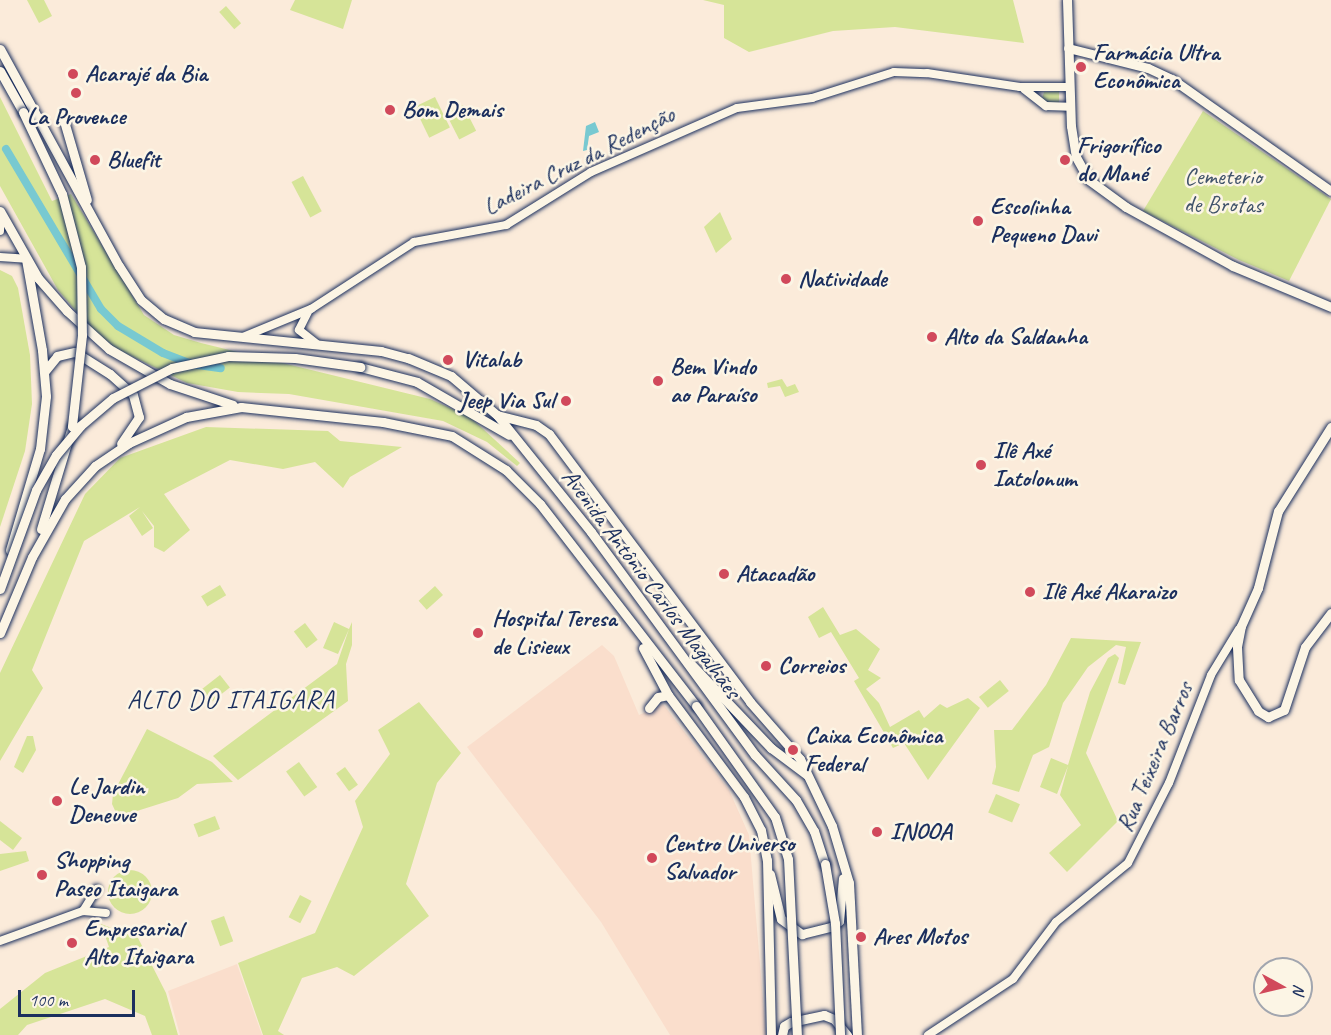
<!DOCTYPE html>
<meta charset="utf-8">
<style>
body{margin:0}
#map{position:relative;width:1331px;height:1035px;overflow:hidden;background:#fbebda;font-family:Caveat,sans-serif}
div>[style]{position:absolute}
.built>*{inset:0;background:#fadecc}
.green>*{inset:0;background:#d6e498;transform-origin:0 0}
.round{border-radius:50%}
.water>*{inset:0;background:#78c9d1}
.canal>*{height:8px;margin:-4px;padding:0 4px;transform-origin:4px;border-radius:4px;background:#78c9d1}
.roads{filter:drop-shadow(0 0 2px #1b2f5e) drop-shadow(0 0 2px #1b2f5e)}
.minor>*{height:8px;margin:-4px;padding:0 4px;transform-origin:4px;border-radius:4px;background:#fcf5e5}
.major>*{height:9px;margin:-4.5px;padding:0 4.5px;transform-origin:4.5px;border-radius:4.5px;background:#fcf5e5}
.bridges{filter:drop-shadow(0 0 2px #1b2f5e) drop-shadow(0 0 2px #1b2f5e)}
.major-bridge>*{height:9px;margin:-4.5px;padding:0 4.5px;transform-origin:4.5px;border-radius:4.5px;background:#fcf5e5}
.dots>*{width:16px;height:16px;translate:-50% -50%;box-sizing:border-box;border:3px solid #fcf5e5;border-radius:50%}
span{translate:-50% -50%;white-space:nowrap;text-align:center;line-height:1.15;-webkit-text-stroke:5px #fcf5e5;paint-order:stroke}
.poi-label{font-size:24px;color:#1b2f5e;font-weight:700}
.left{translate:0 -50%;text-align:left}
.right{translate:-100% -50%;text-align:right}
.street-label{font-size:24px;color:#1b2f5e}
.park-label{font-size:24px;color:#40536a}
.neighbourhood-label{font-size:26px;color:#1b2f5e;letter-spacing:1.5px}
.north{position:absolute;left:1253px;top:957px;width:60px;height:60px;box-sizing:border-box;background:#fcf5e5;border:2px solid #a2a6af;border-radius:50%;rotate:98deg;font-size:16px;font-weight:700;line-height:24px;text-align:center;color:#1b2f5e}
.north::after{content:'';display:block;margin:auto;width:21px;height:27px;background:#d1495b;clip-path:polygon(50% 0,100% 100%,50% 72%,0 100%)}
.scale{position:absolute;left:18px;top:990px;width:117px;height:27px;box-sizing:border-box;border:3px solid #1b2f5e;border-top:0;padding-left:8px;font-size:18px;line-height:21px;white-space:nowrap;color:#1b2f5e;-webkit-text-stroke:4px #fcf5e5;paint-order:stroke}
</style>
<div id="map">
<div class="built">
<div style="clip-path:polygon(602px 645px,614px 656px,639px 715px,663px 704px,729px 790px,749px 835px,766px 1035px,670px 1035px,601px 922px,467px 747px)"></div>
<div style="clip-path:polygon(237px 964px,262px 1035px,180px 1035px,168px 991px)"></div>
</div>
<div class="green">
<div style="clip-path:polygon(27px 0,44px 0,52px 16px,39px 23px)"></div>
<div style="clip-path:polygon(295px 0,352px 0,343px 29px,290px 10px)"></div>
<div style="clip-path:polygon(703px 0,1013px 0,1024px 43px,895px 27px,833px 31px,749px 52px,724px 38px,724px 5px)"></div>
<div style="left:226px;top:6px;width:23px;height:9px;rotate:49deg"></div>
<div style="clip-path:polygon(1059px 91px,1059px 103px,1046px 103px,1042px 99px,1044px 92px)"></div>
<div style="clip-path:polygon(0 97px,52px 201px,71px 194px,144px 315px,174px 335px,201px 343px,430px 399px,470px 417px,520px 463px,517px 466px,487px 442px,443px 421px,289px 394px,238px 392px,187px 383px,117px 349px,92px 330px,58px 290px,0 186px)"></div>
<div style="left:435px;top:97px;width:34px;height:23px;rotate:64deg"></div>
<div style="left:463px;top:105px;width:29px;height:19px;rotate:63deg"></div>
<div style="clip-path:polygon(1203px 111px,1331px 199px,1289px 281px,1239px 260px,1143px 211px)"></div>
<div style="left:303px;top:176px;width:40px;height:13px;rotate:62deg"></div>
<div style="clip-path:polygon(720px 212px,732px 239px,716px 253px,704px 227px)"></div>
<div style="clip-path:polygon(0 270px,12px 276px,18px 288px,30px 355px,32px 404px,25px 451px,0 527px)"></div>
<div style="clip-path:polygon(782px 379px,787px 387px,795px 384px,799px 392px,785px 397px,780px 386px,768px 388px,767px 383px)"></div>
<div style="clip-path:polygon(206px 427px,328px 431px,340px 441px,402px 447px,350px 477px,343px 488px,315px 462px,283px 469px,230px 460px,164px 494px,190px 530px,164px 552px,154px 547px,154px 526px,142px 511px,153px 528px,142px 536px,129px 516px,140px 507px,84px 541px,32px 670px,43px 688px,0 761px,0 673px,85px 494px,120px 458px)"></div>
<div style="left:220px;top:585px;width:12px;height:22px;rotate:59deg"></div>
<div style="left:435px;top:586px;width:12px;height:22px;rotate:48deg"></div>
<div style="clip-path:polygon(823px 607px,840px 635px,856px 629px,880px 649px,868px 670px,881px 678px,866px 689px,879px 703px,890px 727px,919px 710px,924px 718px,940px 704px,947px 708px,968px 698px,980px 708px,928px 780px,904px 743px,893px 748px,854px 681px,859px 678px,831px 632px,819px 638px,808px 617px)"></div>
<div style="clip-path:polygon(334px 622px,349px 629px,352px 622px,352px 645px,346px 664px,348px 701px,238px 780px,213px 756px,337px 664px,349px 629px,338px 654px,323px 648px)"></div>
<div style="left:305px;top:623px;width:21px;height:14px;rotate:53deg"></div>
<div style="clip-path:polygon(1071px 638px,1141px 642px,1125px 685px,1118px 683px,1126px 647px,1116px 645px,1088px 667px,1063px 703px,1049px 747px,1033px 755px,1019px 792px,992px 784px,996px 767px,994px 730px,1012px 730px,1046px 685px)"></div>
<div style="clip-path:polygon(1115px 654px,1119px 658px,1086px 753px,1118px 821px,1067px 872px,1049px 853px,1081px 825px,1060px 795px,1068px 766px,1057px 794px,1040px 787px,1051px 758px,1068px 765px,1090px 692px,1108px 658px)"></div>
<div style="left:220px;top:675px;width:16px;height:28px;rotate:52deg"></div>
<div style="left:1000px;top:680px;width:14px;height:27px;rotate:51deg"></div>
<div style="clip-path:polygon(419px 702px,461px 753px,437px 783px,406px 884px,429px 916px,354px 976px,337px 967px,302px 978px,278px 1031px,284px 1035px,263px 1035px,238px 963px,315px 933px,363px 827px,355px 801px,390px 754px,378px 730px)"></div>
<div style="clip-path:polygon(147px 729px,212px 762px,233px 782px,197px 784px,178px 798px,118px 817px,112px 804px,113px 794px)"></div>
<div style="clip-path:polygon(27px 736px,33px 736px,36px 750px,23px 773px,14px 767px)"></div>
<div style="left:299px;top:762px;width:31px;height:16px;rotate:54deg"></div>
<div style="left:345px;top:767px;width:22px;height:11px;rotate:54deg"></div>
<div style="left:996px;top:794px;width:26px;height:20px;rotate:23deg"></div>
<div style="left:215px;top:816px;width:14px;height:23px;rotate:69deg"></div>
<div style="clip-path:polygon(0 821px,22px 838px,13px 850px,0 840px)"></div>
<div style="clip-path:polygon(26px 851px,29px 861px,0 871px,0 854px)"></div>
<div class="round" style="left:108px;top:870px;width:44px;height:44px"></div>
<div style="left:300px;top:895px;width:13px;height:25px;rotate:27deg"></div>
<div style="left:224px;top:916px;width:27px;height:14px;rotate:70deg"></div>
<div style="clip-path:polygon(101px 924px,138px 938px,166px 993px,178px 1035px,152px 1035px,145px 1016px,105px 999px,27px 1025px,18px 1035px,0 1035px,0 1009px,45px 973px,109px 947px)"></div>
</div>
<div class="water">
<div style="clip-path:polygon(595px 122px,599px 132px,589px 136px,587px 150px,583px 151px,586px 126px)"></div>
</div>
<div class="canal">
<div style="left:6px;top:149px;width:186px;rotate:59.3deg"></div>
<div style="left:101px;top:309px;width:24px;rotate:45deg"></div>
<div style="left:118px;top:326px;width:52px;rotate:31deg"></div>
<div style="left:163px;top:353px;width:30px;rotate:21deg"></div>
<div style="left:191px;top:364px;width:30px;rotate:8deg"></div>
</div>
<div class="roads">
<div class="minor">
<div style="left:1024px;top:89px;width:28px;rotate:38deg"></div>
<div style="left:1046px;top:106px;width:23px;rotate:2deg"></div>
<div style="left:0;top:231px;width:18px;rotate:-87deg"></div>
<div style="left:0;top:257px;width:26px;rotate:4deg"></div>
<div style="left:308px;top:312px;width:20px;rotate:117deg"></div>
<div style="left:299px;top:330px;width:23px;rotate:38deg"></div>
<div style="left:243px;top:337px;width:74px;rotate:-22.4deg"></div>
<div style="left:311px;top:309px;width:123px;rotate:-33deg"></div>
<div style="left:414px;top:242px;width:94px;rotate:-10.5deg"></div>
<div style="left:506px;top:225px;width:100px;rotate:-31.9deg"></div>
<div style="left:591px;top:172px;width:159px;rotate:-23.7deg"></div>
<div style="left:737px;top:108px;width:76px;rotate:-7.6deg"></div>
<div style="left:812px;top:98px;width:86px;rotate:-17.6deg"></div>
<div style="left:894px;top:72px;width:33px;rotate:2deg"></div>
<div style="left:927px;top:73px;width:94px;rotate:8.6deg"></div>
<div style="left:1020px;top:87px;width:49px"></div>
<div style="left:83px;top:911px;width:26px;rotate:-58deg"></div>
<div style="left:0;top:941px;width:88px;rotate:-19.9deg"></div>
<div style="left:83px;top:911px;width:23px;rotate:5deg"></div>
<div style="left:928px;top:1035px;width:102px;rotate:-33.4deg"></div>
<div style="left:1013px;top:979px;width:71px;rotate:-53deg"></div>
<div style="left:1056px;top:922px;width:93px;rotate:-39.3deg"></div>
<div style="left:1128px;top:863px;width:90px;rotate:-62.9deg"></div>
<div style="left:1169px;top:783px;width:116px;rotate:-68.7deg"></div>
<div style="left:1211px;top:675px;width:54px;rotate:-58.7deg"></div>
</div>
<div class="major">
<div style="left:1067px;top:0;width:126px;rotate:88.2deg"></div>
<div style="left:1071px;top:126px;width:31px;rotate:81deg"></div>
<div style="left:1076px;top:157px;width:26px;rotate:61deg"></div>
<div style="left:1089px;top:180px;width:46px;rotate:36.1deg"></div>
<div style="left:1126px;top:207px;width:122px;rotate:28.9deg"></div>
<div style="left:1233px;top:266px;width:106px;rotate:22.7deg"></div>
<div style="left:1068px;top:48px;width:82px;rotate:14deg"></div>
<div style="left:1148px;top:68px;width:26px;rotate:25deg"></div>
<div style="left:1172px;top:79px;width:194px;rotate:35.2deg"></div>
<div style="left:0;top:49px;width:247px;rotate:61.3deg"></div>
<div style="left:119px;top:266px;width:40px;rotate:57.1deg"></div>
<div style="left:141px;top:300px;width:30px;rotate:40deg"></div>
<div style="left:164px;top:319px;width:33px;rotate:23deg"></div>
<div style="left:194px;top:332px;width:188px;rotate:5.8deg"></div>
<div style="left:381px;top:351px;width:28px;rotate:15deg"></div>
<div style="left:408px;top:358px;width:47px;rotate:22.7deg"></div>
<div style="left:451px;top:376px;width:60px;rotate:40.3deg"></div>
<div style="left:497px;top:415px;width:150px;rotate:51.2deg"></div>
<div style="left:591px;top:532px;width:277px;rotate:53.7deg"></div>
<div style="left:755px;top:755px;width:61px;rotate:47.7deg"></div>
<div style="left:796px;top:800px;width:36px;rotate:60deg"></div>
<div style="left:814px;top:831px;width:35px;rotate:72deg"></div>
<div style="left:0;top:71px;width:47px;rotate:60.7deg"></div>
<div style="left:64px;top:121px;width:82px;rotate:73.8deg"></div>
<div style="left:0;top:211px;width:77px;rotate:60.4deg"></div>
<div style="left:38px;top:278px;width:44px;rotate:48.7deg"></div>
<div style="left:67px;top:311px;width:57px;rotate:42.1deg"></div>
<div style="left:109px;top:349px;width:70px;rotate:29.8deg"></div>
<div style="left:170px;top:384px;width:66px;rotate:18.4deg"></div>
<div style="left:360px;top:367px;width:59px;rotate:14.7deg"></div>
<div style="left:417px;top:382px;width:106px;rotate:29.9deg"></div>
<div style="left:45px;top:371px;width:19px;rotate:-51deg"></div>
<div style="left:57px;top:356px;width:18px;rotate:-13deg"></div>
<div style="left:75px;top:352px;width:41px;rotate:32.2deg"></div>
<div style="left:110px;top:374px;width:31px;rotate:42deg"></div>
<div style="left:133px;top:395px;width:23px;rotate:75deg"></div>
<div style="left:139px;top:417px;width:32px;rotate:124deg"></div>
<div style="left:497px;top:415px;width:40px;rotate:14.4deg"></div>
<div style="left:536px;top:425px;width:16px;rotate:35deg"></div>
<div style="left:549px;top:434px;width:335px;rotate:53.1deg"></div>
<div style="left:750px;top:702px;width:76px;rotate:48.7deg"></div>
<div style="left:800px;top:759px;width:74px;rotate:64.5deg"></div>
<div style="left:832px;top:826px;width:59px;rotate:73.4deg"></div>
<div style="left:849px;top:883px;width:152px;rotate:87deg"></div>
<div style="left:1331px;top:427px;width:99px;rotate:122.2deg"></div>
<div style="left:1278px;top:511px;width:80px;rotate:104.6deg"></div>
<div style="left:1258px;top:588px;width:42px;rotate:114.1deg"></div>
<div style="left:1241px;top:626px;width:21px;rotate:101deg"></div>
<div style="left:1237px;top:647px;width:33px;rotate:87deg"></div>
<div style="left:1239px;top:680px;width:36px;rotate:58deg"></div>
<div style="left:1258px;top:711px;width:12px;rotate:31deg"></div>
<div style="left:1268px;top:717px;width:17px;rotate:-24deg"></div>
<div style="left:1284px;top:710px;width:66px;rotate:-71.6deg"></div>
<div style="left:1305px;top:647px;width:43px;rotate:-52.6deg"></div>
<div style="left:41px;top:529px;width:108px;rotate:-73.2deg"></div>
<div style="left:10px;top:550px;width:105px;rotate:-73.5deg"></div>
<div style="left:40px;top:449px;width:53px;rotate:-83.5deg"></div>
<div style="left:46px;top:396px;width:46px;rotate:-95deg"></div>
<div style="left:42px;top:350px;width:92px;rotate:-100deg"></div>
<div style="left:0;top:633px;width:82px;rotate:-67.2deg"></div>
<div style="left:32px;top:557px;width:67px;rotate:-60.4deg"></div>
<div style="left:65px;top:499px;width:45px;rotate:-47.7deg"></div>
<div style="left:95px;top:466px;width:41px;rotate:-34.1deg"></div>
<div style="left:129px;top:443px;width:63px;rotate:-24.5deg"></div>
<div style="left:186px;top:417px;width:56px;rotate:-10.3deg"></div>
<div style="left:241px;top:407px;width:143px;rotate:6deg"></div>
<div style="left:383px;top:422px;width:70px;rotate:11.5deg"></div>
<div style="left:452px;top:436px;width:64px;rotate:32.2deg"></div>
<div style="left:506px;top:470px;width:48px;rotate:45deg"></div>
<div style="left:540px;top:504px;width:255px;rotate:52.3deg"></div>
<div style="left:643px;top:648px;width:53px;rotate:62deg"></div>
<div style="left:668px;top:695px;width:127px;rotate:53.3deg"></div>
<div style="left:744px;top:797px;width:37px;rotate:63deg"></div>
<div style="left:761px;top:830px;width:31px;rotate:79deg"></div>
<div style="left:767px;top:860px;width:175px;rotate:88.7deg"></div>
<div style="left:692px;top:665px;width:115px;rotate:46.4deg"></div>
<div style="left:771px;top:748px;width:45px;rotate:36.9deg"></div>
<div style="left:649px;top:708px;width:14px;rotate:-51deg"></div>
<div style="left:658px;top:697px;width:10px;rotate:-11deg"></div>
<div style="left:770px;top:874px;width:46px;rotate:76.3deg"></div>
<div style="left:781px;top:919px;width:26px;rotate:36deg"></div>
<div style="left:802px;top:934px;width:30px;rotate:-14deg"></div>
<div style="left:831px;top:927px;width:10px;rotate:-37deg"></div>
<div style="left:839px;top:921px;width:43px;rotate:-84.7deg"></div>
<div style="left:782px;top:1035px;width:9px;rotate:-77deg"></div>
<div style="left:784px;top:1026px;width:8px;rotate:-30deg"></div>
<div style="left:791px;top:1022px;width:34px;rotate:-12deg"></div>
<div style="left:824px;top:1015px;width:11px;rotate:22deg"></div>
<div style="left:834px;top:1019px;width:21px;rotate:51deg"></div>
</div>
</div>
<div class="bridges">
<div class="major-bridge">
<div style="left:23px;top:112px;width:91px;rotate:64.6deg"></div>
<div style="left:62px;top:194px;width:75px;rotate:75.4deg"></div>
<div style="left:81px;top:267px;width:68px;rotate:89.2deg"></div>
<div style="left:82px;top:335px;width:92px;rotate:96.3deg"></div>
<div style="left:0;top:589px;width:105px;rotate:-70deg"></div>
<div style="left:36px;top:490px;width:40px;rotate:-60.3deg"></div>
<div style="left:56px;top:455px;width:38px;rotate:-50deg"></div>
<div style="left:80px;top:426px;width:43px;rotate:-40.3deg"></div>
<div style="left:113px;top:398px;width:66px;rotate:-27deg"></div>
<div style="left:172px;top:368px;width:57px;rotate:-12.1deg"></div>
<div style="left:228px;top:356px;width:67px;rotate:1.7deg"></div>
<div style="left:295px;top:358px;width:66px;rotate:7.9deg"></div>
<div style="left:696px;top:706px;width:136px;rotate:54.6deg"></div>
<div style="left:775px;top:817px;width:44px;rotate:72.8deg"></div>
<div style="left:788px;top:859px;width:176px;rotate:87.1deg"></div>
<div style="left:825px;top:864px;width:60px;rotate:80.4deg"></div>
<div style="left:835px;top:923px;width:112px;rotate:87.4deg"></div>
</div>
</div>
<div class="dots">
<div style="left:1081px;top:67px;background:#d1495b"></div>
<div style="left:73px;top:74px;background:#d1495b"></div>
<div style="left:76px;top:93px;background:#d1495b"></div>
<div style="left:390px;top:110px;background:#d1495b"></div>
<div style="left:95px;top:160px;background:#d1495b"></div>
<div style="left:1065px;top:160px;background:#d1495b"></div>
<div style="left:978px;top:221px;background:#d1495b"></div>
<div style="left:786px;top:279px;background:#d1495b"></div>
<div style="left:932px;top:337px;background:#d1495b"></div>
<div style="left:448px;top:360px;background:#d1495b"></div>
<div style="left:658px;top:381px;background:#d1495b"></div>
<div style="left:566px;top:401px;background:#d1495b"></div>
<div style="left:981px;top:465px;background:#d1495b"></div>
<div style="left:724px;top:574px;background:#d1495b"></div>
<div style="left:1030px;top:592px;background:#d1495b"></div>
<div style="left:478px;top:633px;background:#d1495b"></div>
<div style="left:766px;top:666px;background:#d1495b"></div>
<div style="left:793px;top:750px;background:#d1495b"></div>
<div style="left:57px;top:801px;background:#d1495b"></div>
<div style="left:877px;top:832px;background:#d1495b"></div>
<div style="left:652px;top:858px;background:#d1495b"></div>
<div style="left:42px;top:875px;background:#d1495b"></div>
<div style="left:861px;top:937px;background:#d1495b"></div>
<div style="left:72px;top:943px;background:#d1495b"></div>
</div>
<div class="poi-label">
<span class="left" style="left:1093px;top:67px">Farmácia Ultra<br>Econômica</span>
<span class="left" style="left:85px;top:74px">Acarajé da Bia</span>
<span class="left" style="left:402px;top:110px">Bom Demais</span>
<span style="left:76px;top:117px">La Provence</span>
<span class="left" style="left:1077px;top:160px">Frigorífico<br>do Mané</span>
<span class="left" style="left:107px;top:160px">Bluefit</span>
<span class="left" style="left:990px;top:221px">Escolinha<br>Pequeno Davi</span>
<span class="left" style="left:798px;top:279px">Natividade</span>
<span class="left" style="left:944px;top:337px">Alto da Saldanha</span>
<span class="left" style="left:462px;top:360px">Vitalab</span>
<span class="left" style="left:670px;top:381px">Bem Vindo<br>ao Paraíso</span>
<span class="right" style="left:554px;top:401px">Jeep Via Sul</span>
<span class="left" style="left:993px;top:465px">Ilê Axé<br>Iatolonum</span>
<span class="left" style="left:736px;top:574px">Atacadão</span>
<span class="left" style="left:1042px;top:592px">Ilê Axé Akaraizo</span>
<span class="left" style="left:492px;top:633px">Hospital Teresa<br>de Lisieux</span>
<span class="left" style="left:778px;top:666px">Correios</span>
<span class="left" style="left:805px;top:750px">Caixa Econômica<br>Federal</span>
<span class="left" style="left:69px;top:801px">Le Jardin<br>Deneuve</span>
<span class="left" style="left:890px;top:832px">INOOA</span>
<span class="left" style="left:664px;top:858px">Centro Universo<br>Salvador</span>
<span class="left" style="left:54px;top:875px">Shopping<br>Paseo Itaigara</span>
<span class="left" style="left:84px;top:943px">Empresarial<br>Alto Itaigara</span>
<span class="left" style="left:873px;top:937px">Ares Motos</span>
</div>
<div class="street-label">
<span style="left:579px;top:161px;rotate:-27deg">Ladeira Cruz da Redenção</span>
<span style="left:651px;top:584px;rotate:53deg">Avenida Antônio Carlos Magalhães</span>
<span style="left:1155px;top:757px;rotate:-67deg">Rua Teixeira Barros</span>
</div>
<div class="park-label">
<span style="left:1223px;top:191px">Cemeterio<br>de Brotas</span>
</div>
<div class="neighbourhood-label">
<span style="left:231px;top:700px">ALTO DO ITAIGARA</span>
</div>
<div class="north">N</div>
<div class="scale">100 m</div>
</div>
